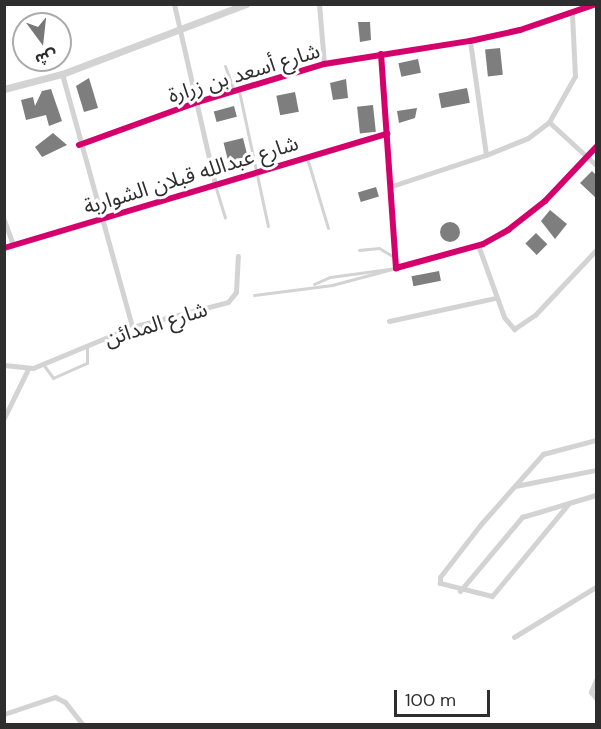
<!DOCTYPE html>
<meta charset="utf-8">
<style>
body{margin:0}
#map{position:relative;width:601px;height:729px;overflow:hidden;background:#fff;font-family:"DM Sans","Noto Sans Arabic",sans-serif}
div>[style]{position:absolute}
.building>*{inset:0;background:#7e7e7e;transform-origin:0 0}
.round{border-radius:50%}
.service>*{height:3px;margin:-1.5px;padding:0 1.5px;transform-origin:1.5px;border-radius:1.5px;background:#d3d3d3}
.minor>*{height:5px;margin:-2.5px;padding:0 2.5px;transform-origin:2.5px;border-radius:2.5px;background:#d3d3d3}
.tertiary>*{height:7px;margin:-3.5px;padding:0 3.5px;transform-origin:3.5px;border-radius:3.5px;background:#d3d3d3}
.cycleway>*{height:6px;margin:-3px;padding:0 3px;transform-origin:3px;border-radius:3px;background:#d6006c}
span{translate:-50% -50%;white-space:nowrap;text-align:center;line-height:1.15;-webkit-text-stroke:6px #fff;paint-order:stroke}
.street-label{font-size:21px;color:#2e2e2e}
.frame{position:absolute;inset:0;border:6px solid #2e2e2e;pointer-events:none}
.north{position:absolute;left:12px;top:12px;width:60px;height:60px;box-sizing:border-box;background:#fff;border:2px solid #ababab;border-radius:50%;rotate:165deg;font-size:16px;font-weight:700;line-height:24px;text-align:center;color:#2e2e2e}
.north::after{content:'';display:block;margin:auto;width:21px;height:27px;background:#777;clip-path:polygon(50% 0,100% 100%,50% 72%,0 100%)}
.scale{position:absolute;left:394px;top:690px;width:96px;height:27px;box-sizing:border-box;border:3px solid #2e2e2e;border-top:0;padding-left:8px;font-size:18px;line-height:21px;white-space:nowrap;color:#2e2e2e;-webkit-text-stroke:4px #fff;paint-order:stroke}
</style>
<div id="map">
<div class="building">
<div style="clip-path:polygon(358px 22px,370px 22px,371px 40px,360px 42px)"></div>
<div style="left:500px;top:48px;width:27px;height:15px;rotate:84deg"></div>
<div style="left:418px;top:59px;width:14px;height:20px;rotate:78deg"></div>
<div style="clip-path:polygon(89px 78px,98px 108px,84px 112px,76px 86px)"></div>
<div style="clip-path:polygon(346px 79px,348px 98px,333px 100px,330px 83px)"></div>
<div style="left:467px;top:88px;width:15px;height:29px;rotate:79deg"></div>
<div style="clip-path:polygon(51px 89px,62px 121px,49px 126px,46px 115px,26px 120px,21px 100px,33px 97px,35px 106px,42px 91px)"></div>
<div style="left:295px;top:92px;width:20px;height:19px;rotate:79deg"></div>
<div style="left:373px;top:105px;width:27px;height:16px;rotate:84deg"></div>
<div style="left:234px;top:106px;width:11px;height:21px;rotate:75deg"></div>
<div style="clip-path:polygon(417px 108px,415px 118px,399px 123px,397px 111px)"></div>
<div style="clip-path:polygon(53px 133px,67px 145px,42px 157px,35px 147px)"></div>
<div style="left:243px;top:138px;width:25px;height:20px;rotate:76deg"></div>
<div style="clip-path:polygon(592px 171px,597px 176px,597px 199px,580px 183px)"></div>
<div style="left:376px;top:187px;width:10px;height:19px;rotate:73deg"></div>
<div style="clip-path:polygon(550px 210px,567px 224px,555px 239px,541px 221px)"></div>
<div class="round" style="left:440px;top:222px;width:20px;height:20px"></div>
<div style="left:536px;top:233px;width:16px;height:15px;rotate:45deg"></div>
<div style="left:439px;top:271px;width:10px;height:28px;rotate:79deg"></div>
</div>
<div class="service">
<div style="left:225px;top:66px;width:27px;rotate:70deg"></div>
<div style="left:239px;top:91px;width:138px;rotate:77.9deg"></div>
<div style="left:307px;top:158px;width:73px;rotate:73.3deg"></div>
<div style="left:215px;top:185px;width:34px;rotate:73deg"></div>
<div style="left:359px;top:250px;width:20px;rotate:-6deg"></div>
<div style="left:379px;top:248px;width:17px;rotate:31deg"></div>
<div style="left:314px;top:284px;width:17px;rotate:-24deg"></div>
<div style="left:330px;top:277px;width:67px;rotate:-7.8deg"></div>
<div style="left:254px;top:295px;width:79px;rotate:-7.3deg"></div>
<div style="left:332px;top:285px;width:66px;rotate:-14.9deg"></div>
<div style="left:43px;top:364px;width:17px;rotate:54deg"></div>
<div style="left:53px;top:378px;width:37px;rotate:-24deg"></div>
<div style="left:87px;top:363px;width:16px;rotate:-90deg"></div>
</div>
<div class="minor">
<div style="left:174px;top:4px;width:186px;rotate:77.2deg"></div>
<div style="left:319px;top:4px;width:60px;rotate:85.2deg"></div>
<div style="left:470px;top:41px;width:115px;rotate:82deg"></div>
<div style="left:381px;top:54px;width:215px;rotate:86deg"></div>
<div style="left:396px;top:268px;width:90px;rotate:-15.4deg"></div>
<div style="left:483px;top:244px;width:29px;rotate:-29deg"></div>
<div style="left:508px;top:230px;width:47px;rotate:-38.1deg"></div>
<div style="left:545px;top:201px;width:74px;rotate:-46.6deg"></div>
<div style="left:62px;top:74px;width:263px;rotate:74.5deg"></div>
<div style="left:549px;top:122px;width:64px;rotate:42.5deg"></div>
<div style="left:79px;top:145px;width:127px;rotate:-19.9deg"></div>
<div style="left:198px;top:102px;width:132px;rotate:-16.8deg"></div>
<div style="left:324px;top:64px;width:148px;rotate:-9deg"></div>
<div style="left:470px;top:41px;width:51px;rotate:-12.4deg"></div>
<div style="left:520px;top:30px;width:80px;rotate:-18.9deg"></div>
<div style="left:392px;top:186px;width:99px;rotate:-18.3deg"></div>
<div style="left:486px;top:155px;width:45px;rotate:-22deg"></div>
<div style="left:528px;top:138px;width:26px;rotate:-37deg"></div>
<div style="left:549px;top:122px;width:53px;rotate:-60.5deg"></div>
<div style="left:575px;top:76px;width:61px;rotate:-92.8deg"></div>
<div style="left:4px;top:220px;width:27px;rotate:70deg"></div>
<div style="left:478px;top:245px;width:77px;rotate:70.1deg"></div>
<div style="left:504px;top:317px;width:16px;rotate:50deg"></div>
<div style="left:514px;top:329px;width:25px;rotate:-34deg"></div>
<div style="left:535px;top:315px;width:89px;rotate:-46.8deg"></div>
<div style="left:4px;top:248px;width:400px;rotate:-16.6deg"></div>
<div style="left:389px;top:321px;width:108px;rotate:-12.2deg"></div>
<div style="left:4px;top:365px;width:29px;rotate:6deg"></div>
<div style="left:33px;top:368px;width:107px;rotate:-22.5deg"></div>
<div style="left:132px;top:327px;width:99px;rotate:-14.6deg"></div>
<div style="left:228px;top:302px;width:13px;rotate:-51deg"></div>
<div style="left:236px;top:292px;width:36px;rotate:-87deg"></div>
<div style="left:4px;top:418px;width:55px;rotate:-63.9deg"></div>
<div style="left:515px;top:486px;width:83px;rotate:-11.2deg"></div>
<div style="left:569px;top:503px;width:121px;rotate:129.6deg"></div>
<div style="left:492px;top:596px;width:54px;rotate:-166deg"></div>
<div style="left:440px;top:583px;width:6px;rotate:-90deg"></div>
<div style="left:440px;top:577px;width:67px;rotate:-52.3deg"></div>
<div style="left:481px;top:524px;width:94px;rotate:-48.5deg"></div>
<div style="left:543px;top:454px;width:55px;rotate:-14.8deg"></div>
<div style="left:460px;top:591px;width:97px;rotate:-50deg"></div>
<div style="left:522px;top:517px;width:77px;rotate:-16.6deg"></div>
<div style="left:514px;top:637px;width:96px;rotate:-31.4deg"></div>
<div style="left:596px;top:680px;width:13px;rotate:113deg"></div>
<div style="left:591px;top:692px;width:8px;rotate:50deg"></div>
<div style="left:4px;top:714px;width:54px;rotate:-18.4deg"></div>
<div style="left:55px;top:697px;width:11px;rotate:27deg"></div>
<div style="left:65px;top:702px;width:28px;rotate:52deg"></div>
</div>
<div class="tertiary">
<div style="left:4px;top:89px;width:60px;rotate:-14.5deg"></div>
<div style="left:62px;top:74px;width:197px;rotate:-20.8deg"></div>
</div>
<div class="cycleway">
<div style="left:381px;top:54px;width:215px;rotate:86deg"></div>
<div style="left:396px;top:268px;width:90px;rotate:-15.4deg"></div>
<div style="left:483px;top:244px;width:29px;rotate:-29deg"></div>
<div style="left:508px;top:230px;width:47px;rotate:-38.1deg"></div>
<div style="left:545px;top:201px;width:74px;rotate:-46.6deg"></div>
<div style="left:79px;top:145px;width:127px;rotate:-19.9deg"></div>
<div style="left:198px;top:102px;width:132px;rotate:-16.8deg"></div>
<div style="left:324px;top:64px;width:148px;rotate:-9deg"></div>
<div style="left:470px;top:41px;width:51px;rotate:-12.4deg"></div>
<div style="left:520px;top:30px;width:80px;rotate:-18.9deg"></div>
<div style="left:4px;top:248px;width:400px;rotate:-16.6deg"></div>
</div>
<div class="street-label">
<span style="left:244px;top:73px;rotate:-17deg">شارع أسعد بن زرارة</span>
<span style="left:191px;top:175px;rotate:-17deg">شارع عبدالله قبلان الشواربة</span>
<span style="left:156px;top:324px;rotate:-17deg">شارع المدائن</span>
</div>
<div class="frame"></div>
<div class="north">ش</div>
<div class="scale">100 m</div>
</div>
